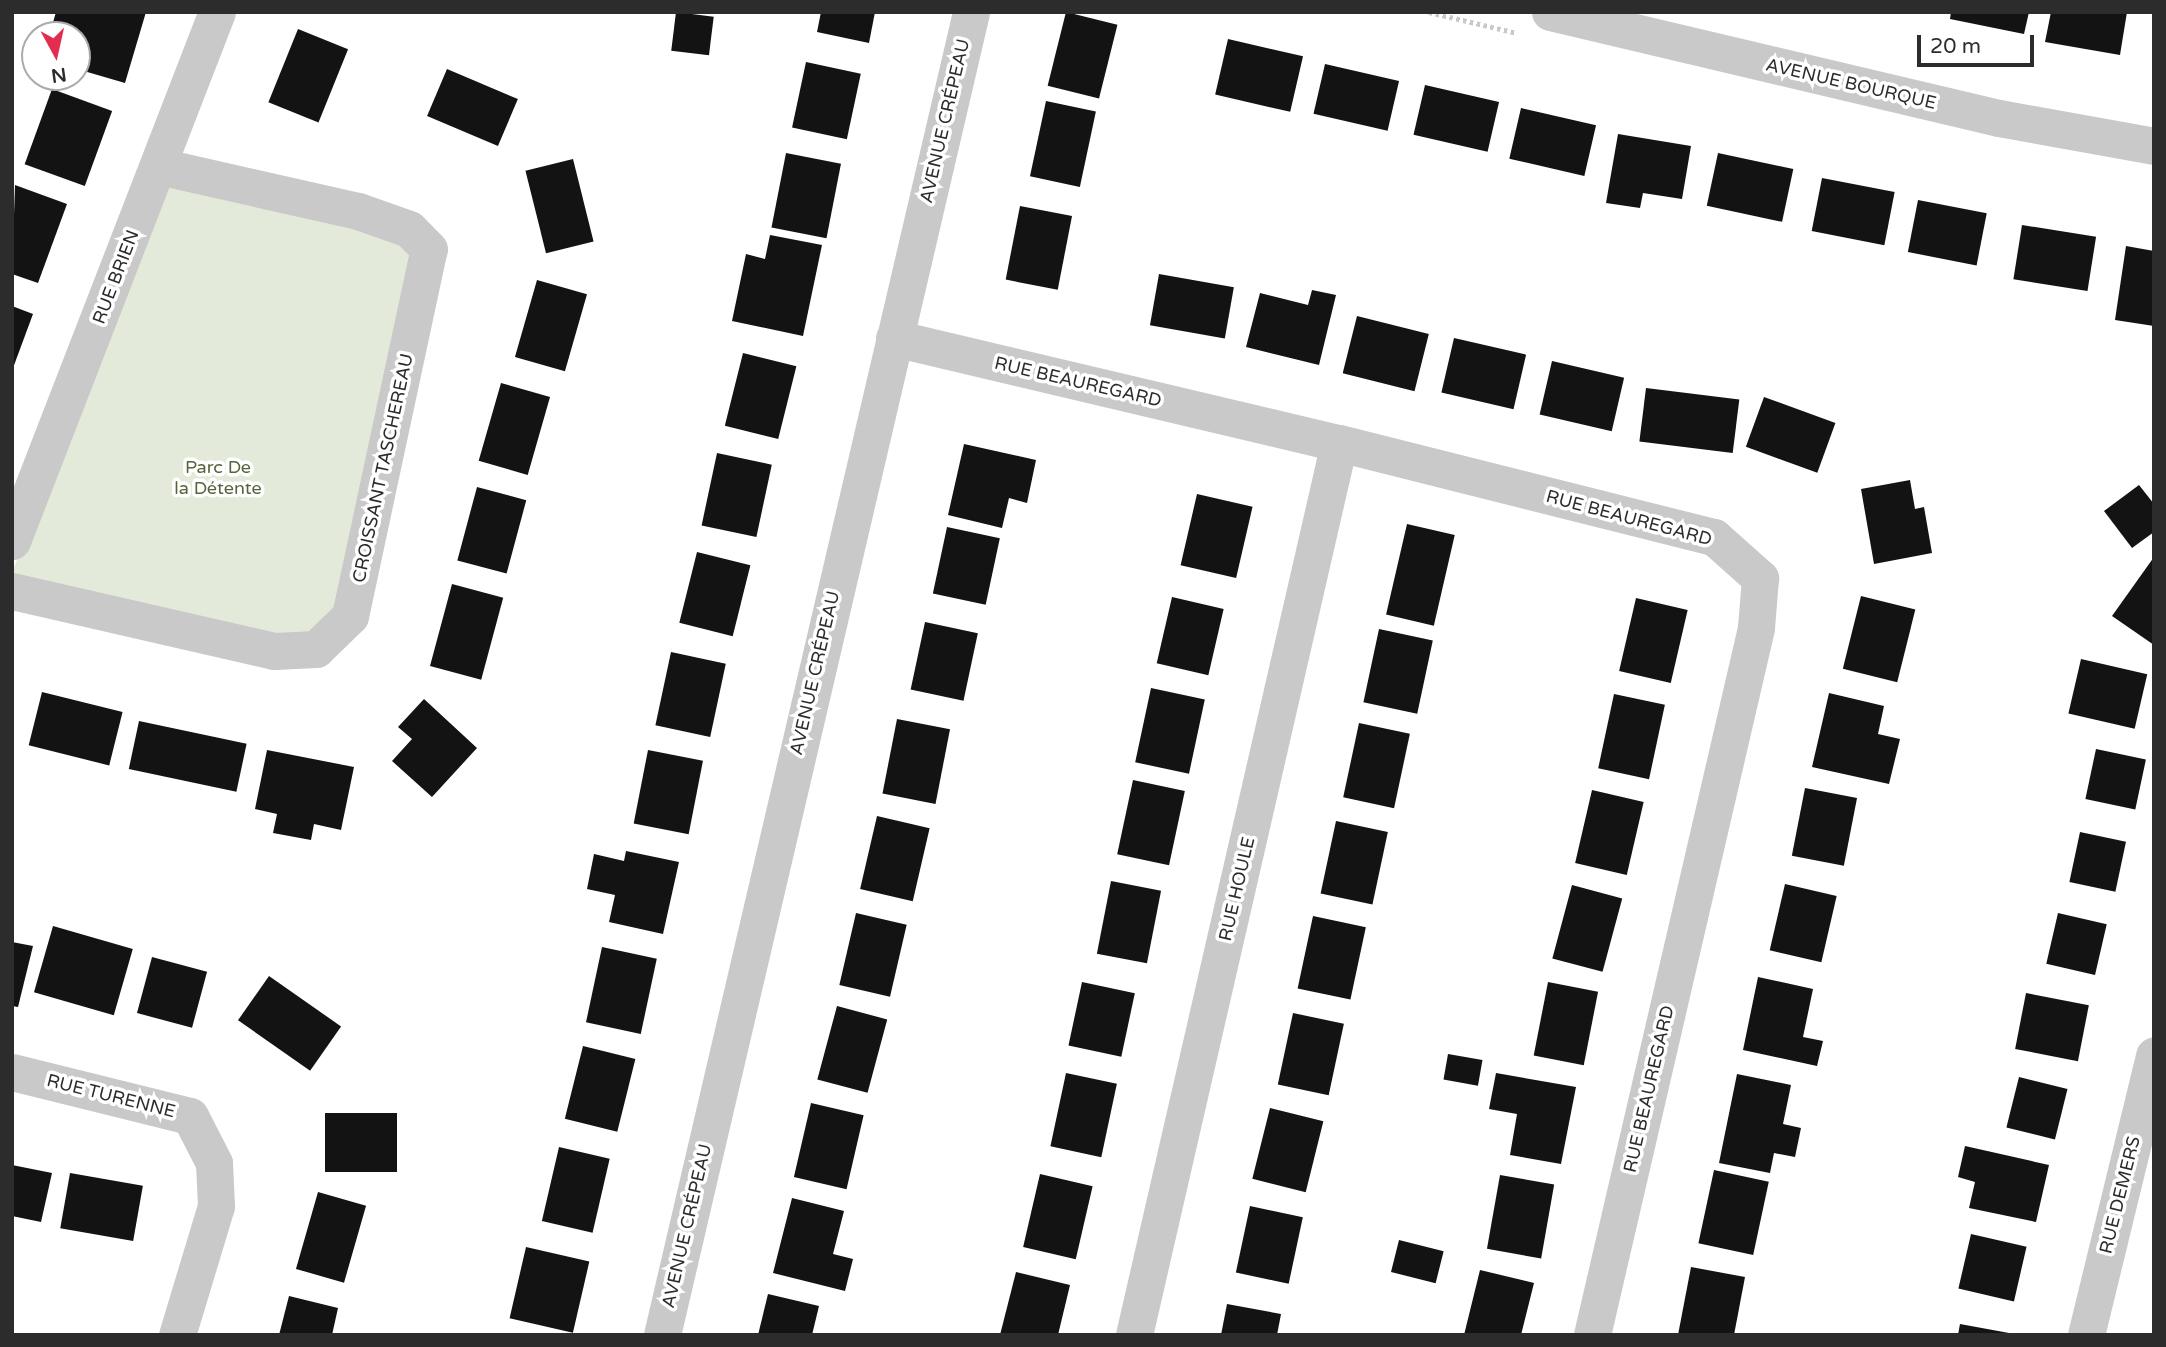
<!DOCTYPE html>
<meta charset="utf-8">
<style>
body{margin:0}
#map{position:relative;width:2166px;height:1347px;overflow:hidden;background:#fff;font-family:"Varela Round",sans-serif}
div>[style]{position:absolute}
.green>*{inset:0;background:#e4ead9}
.building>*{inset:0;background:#131313;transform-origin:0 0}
.path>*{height:4.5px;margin-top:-2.25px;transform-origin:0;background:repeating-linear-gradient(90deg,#c9c9c9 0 3.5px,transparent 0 7px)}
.minor>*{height:37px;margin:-18.5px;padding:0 18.5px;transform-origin:18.5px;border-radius:18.5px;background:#c9c9c9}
span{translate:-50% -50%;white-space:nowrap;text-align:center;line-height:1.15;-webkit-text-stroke:7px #fff;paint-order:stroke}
.street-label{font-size:18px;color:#2c2c2c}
.park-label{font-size:18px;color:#53663a}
.frame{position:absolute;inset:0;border:14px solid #2c2c2c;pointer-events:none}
.north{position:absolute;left:21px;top:21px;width:70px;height:70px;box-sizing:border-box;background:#fff;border:2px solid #ababab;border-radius:50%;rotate:172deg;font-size:19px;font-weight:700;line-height:28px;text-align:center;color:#2c2c2c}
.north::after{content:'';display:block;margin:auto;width:24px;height:32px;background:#e32d4e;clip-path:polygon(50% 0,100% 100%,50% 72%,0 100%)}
.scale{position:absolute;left:1917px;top:35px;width:117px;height:32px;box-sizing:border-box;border:4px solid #2c2c2c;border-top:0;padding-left:9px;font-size:21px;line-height:24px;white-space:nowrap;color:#2c2c2c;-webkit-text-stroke:5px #fff;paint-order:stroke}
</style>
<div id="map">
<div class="green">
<div style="clip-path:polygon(162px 171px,425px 249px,327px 655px,12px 592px,12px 573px)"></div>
</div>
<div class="building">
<div style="clip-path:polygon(56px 12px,146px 12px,125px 83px,77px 69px,77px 35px,52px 26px)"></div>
<div style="left:676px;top:12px;width:38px;height:39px;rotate:7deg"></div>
<div style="clip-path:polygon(821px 12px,875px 12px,869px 43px,817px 32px)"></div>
<div style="left:1066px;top:12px;width:53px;height:76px;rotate:14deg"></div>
<div style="clip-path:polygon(1951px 12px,2029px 12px,2024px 34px,1950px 19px)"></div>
<div style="clip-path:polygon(2051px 12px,2127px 12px,2120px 55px,2045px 42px)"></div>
<div style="left:298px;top:29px;width:54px;height:79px;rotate:22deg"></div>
<div style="left:1228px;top:39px;width:77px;height:57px;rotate:13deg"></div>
<div style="left:806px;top:62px;width:56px;height:67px;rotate:12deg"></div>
<div style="left:1325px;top:64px;width:76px;height:51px;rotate:13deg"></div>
<div style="left:447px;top:69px;width:77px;height:51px;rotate:23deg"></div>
<div style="left:1425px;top:85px;width:76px;height:51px;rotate:13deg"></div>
<div style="left:52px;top:89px;width:64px;height:80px;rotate:20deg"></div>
<div style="left:1046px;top:101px;width:51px;height:77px;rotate:12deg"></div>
<div style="left:1521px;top:108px;width:77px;height:52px;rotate:13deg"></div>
<div style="clip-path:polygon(1618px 134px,1691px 146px,1682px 199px,1643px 193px,1640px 208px,1606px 203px)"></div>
<div style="left:786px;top:153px;width:56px;height:76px;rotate:11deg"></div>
<div style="left:1718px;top:153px;width:77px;height:54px;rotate:12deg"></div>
<div style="left:573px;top:159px;width:85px;height:49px;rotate:76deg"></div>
<div style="left:1822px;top:178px;width:74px;height:54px;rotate:11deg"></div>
<div style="clip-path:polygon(15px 185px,67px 204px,38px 283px,12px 274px)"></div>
<div style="left:1918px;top:200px;width:70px;height:53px;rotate:11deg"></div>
<div style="left:1020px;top:206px;width:53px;height:75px;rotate:11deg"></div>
<div style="left:2022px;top:225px;width:75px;height:55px;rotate:9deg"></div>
<div style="clip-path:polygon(770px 235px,822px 245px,803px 336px,732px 321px,746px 254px,765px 259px)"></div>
<div style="clip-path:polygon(2126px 246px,2154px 251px,2154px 326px,2115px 320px)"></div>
<div style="left:1159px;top:274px;width:76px;height:52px;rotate:10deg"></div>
<div style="left:537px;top:280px;width:52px;height:80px;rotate:16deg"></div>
<div style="clip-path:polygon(1312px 290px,1336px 295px,1319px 365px,1246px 347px,1260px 293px,1308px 305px)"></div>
<div style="clip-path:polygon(12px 306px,33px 314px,13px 368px,12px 368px)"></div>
<div style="left:1357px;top:316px;width:74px;height:59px;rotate:14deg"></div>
<div style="left:1454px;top:338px;width:74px;height:56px;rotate:13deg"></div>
<div style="left:743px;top:353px;width:55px;height:75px;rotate:14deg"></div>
<div style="left:1552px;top:361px;width:74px;height:55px;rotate:13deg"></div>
<div style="left:501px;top:383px;width:51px;height:81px;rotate:16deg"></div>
<div style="left:1646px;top:388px;width:94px;height:54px;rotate:7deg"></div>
<div style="left:1764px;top:397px;width:76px;height:53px;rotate:20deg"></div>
<div style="clip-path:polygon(964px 444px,1036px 460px,1027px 503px,1009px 498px,1002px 528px,948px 515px)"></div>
<div style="left:717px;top:453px;width:56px;height:74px;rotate:12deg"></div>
<div style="clip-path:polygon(1910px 480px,1915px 509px,1924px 507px,1932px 553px,1874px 564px,1861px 489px)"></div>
<div style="clip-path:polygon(2139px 485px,2154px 504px,2154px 532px,2132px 548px,2104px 511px)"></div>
<div style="left:477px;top:487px;width:51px;height:76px;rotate:15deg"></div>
<div style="left:1197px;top:494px;width:57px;height:73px;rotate:13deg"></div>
<div style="left:1407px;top:524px;width:49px;height:93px;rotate:13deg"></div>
<div style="left:947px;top:527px;width:54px;height:68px;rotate:12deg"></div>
<div style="left:697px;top:552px;width:55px;height:73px;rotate:14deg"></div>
<div style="clip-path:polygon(2154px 557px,2154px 645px,2112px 616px)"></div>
<div style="left:452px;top:584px;width:53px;height:85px;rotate:15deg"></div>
<div style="left:1861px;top:596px;width:56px;height:75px;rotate:14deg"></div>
<div style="left:1172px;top:597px;width:53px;height:68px;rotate:13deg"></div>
<div style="left:1636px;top:598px;width:53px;height:75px;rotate:13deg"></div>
<div style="left:925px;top:622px;width:54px;height:69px;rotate:12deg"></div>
<div style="left:1379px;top:629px;width:55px;height:75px;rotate:12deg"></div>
<div style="left:671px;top:652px;width:56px;height:75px;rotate:12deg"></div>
<div style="left:2081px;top:659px;width:68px;height:56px;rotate:13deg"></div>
<div style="left:1151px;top:688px;width:55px;height:76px;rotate:12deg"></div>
<div style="left:42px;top:692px;width:83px;height:55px;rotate:14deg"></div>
<div style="clip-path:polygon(1829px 693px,1884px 706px,1878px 734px,1900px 739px,1889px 784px,1812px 767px)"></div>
<div style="left:1614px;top:694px;width:52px;height:76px;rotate:12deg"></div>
<div style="clip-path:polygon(424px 699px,477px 748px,432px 797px,392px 761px,412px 739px,398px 727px)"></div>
<div style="left:897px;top:719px;width:54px;height:76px;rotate:11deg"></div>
<div style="left:139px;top:721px;width:110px;height:49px;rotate:12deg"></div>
<div style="left:1359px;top:723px;width:52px;height:76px;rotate:12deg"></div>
<div style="left:2096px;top:749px;width:51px;height:51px;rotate:12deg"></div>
<div style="clip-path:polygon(267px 750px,354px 767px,341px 830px,314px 824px,311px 840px,273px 833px,277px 814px,255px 809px)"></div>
<div style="left:648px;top:750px;width:56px;height:75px;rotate:11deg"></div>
<div style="left:1133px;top:780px;width:53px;height:76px;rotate:12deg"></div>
<div style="left:1805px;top:788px;width:53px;height:69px;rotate:11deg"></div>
<div style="left:1592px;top:790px;width:53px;height:75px;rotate:13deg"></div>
<div style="left:877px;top:816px;width:54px;height:75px;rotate:13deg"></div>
<div style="left:1336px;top:821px;width:53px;height:74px;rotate:12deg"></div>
<div style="left:2080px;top:832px;width:47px;height:51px;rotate:12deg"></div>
<div style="clip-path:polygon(626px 851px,679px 862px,663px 934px,609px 922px,615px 895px,587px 889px,594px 854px,624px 861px)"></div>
<div style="left:1111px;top:881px;width:51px;height:74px;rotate:11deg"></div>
<div style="left:1785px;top:884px;width:53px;height:68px;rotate:13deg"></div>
<div style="left:1572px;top:885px;width:52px;height:76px;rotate:15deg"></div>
<div style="left:856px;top:913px;width:52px;height:74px;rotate:13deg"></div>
<div style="left:2058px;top:913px;width:50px;height:52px;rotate:13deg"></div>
<div style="left:1313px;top:916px;width:54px;height:74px;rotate:12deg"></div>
<div style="left:53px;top:926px;width:83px;height:69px;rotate:16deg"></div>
<div style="clip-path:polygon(12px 942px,33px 946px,18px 1007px,12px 1006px)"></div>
<div style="left:602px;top:947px;width:56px;height:77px;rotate:12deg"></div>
<div style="left:152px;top:957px;width:57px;height:58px;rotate:15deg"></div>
<div style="left:269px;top:976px;width:88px;height:54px;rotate:35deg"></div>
<div style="clip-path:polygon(1758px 977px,1813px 989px,1803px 1037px,1823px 1041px,1817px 1066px,1743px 1050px)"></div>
<div style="left:1082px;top:982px;width:54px;height:65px;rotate:12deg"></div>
<div style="left:1548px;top:982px;width:51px;height:75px;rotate:11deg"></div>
<div style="left:2026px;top:993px;width:64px;height:57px;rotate:11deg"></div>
<div style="left:837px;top:1006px;width:52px;height:76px;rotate:15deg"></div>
<div style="left:1293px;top:1013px;width:52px;height:73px;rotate:12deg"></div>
<div style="left:583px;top:1046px;width:54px;height:75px;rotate:14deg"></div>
<div style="left:1448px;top:1054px;width:35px;height:26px;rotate:10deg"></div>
<div style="left:1066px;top:1073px;width:52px;height:75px;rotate:12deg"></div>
<div style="clip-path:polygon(1496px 1073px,1576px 1087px,1561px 1164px,1510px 1155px,1517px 1114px,1489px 1109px)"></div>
<div style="clip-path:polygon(1737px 1074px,1791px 1085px,1783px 1124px,1801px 1128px,1795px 1157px,1774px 1153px,1770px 1173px,1719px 1163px)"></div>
<div style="left:2019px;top:1077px;width:50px;height:52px;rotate:14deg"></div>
<div style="left:811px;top:1103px;width:54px;height:76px;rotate:13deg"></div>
<div style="left:1270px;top:1108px;width:55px;height:73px;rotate:14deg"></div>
<div style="left:397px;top:1113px;width:59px;height:72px;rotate:90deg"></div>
<div style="clip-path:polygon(1965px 1146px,2049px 1165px,2036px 1222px,1969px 1208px,1975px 1182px,1958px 1177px)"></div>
<div style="left:559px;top:1147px;width:52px;height:76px;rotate:13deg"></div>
<div style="clip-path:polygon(12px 1165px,52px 1173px,41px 1222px,12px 1216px)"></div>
<div style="left:1714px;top:1170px;width:56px;height:75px;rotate:12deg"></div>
<div style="left:70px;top:1173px;width:74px;height:56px;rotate:10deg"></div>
<div style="left:1040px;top:1174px;width:54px;height:75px;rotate:13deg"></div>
<div style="left:1500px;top:1175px;width:55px;height:75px;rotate:10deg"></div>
<div style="left:318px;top:1192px;width:50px;height:80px;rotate:16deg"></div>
<div style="clip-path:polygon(792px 1198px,844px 1211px,833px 1254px,853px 1259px,845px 1291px,773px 1273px)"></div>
<div style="left:1250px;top:1206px;width:54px;height:68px;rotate:12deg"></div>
<div style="left:1971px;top:1234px;width:57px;height:56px;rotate:13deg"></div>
<div style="left:1399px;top:1240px;width:46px;height:33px;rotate:14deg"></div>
<div style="left:526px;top:1247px;width:65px;height:73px;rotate:13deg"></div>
<div style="clip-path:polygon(1691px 1267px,1745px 1277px,1734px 1335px,1678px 1335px)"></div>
<div style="clip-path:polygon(1480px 1270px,1534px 1283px,1521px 1335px,1464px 1335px)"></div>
<div style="clip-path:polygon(1016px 1272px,1070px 1285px,1058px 1335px,1000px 1335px)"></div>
<div style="clip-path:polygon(768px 1294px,819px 1306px,812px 1335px,758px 1335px)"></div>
<div style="clip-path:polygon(289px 1296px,338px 1308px,332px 1335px,279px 1335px)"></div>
<div style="clip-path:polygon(1227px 1304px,1281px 1314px,1277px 1335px,1221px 1335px)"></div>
<div style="clip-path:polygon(1960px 1324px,2009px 1333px,2009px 1335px,1958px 1335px)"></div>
</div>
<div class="path">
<div style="left:1429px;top:12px;width:90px;rotate:13.4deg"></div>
</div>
<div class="minor">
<div style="left:1550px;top:12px;width:461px;rotate:13.3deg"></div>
<div style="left:1999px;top:118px;width:158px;rotate:10.2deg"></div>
<div style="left:894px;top:338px;width:457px;rotate:13.3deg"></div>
<div style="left:1339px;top:443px;width:387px;rotate:14.1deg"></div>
<div style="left:1714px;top:537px;width:62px;rotate:41.7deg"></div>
<div style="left:1760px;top:578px;width:50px;rotate:94.6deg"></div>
<div style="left:1756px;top:628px;width:726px;rotate:103.06deg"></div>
<div style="left:12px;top:541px;width:567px;rotate:-68.82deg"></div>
<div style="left:12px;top:591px;width:269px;rotate:12.9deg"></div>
<div style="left:274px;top:651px;width:42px;rotate:-2.7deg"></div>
<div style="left:316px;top:649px;width:47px;rotate:-44.1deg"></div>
<div style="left:350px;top:616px;width:375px;rotate:-77.9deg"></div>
<div style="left:429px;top:249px;width:28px;rotate:-135deg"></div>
<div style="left:409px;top:229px;width:54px;rotate:-160.6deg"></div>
<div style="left:358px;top:211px;width:204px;rotate:-167.3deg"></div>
<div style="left:12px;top:1072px;width:183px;rotate:13.9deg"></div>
<div style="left:190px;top:1116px;width:53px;rotate:62.9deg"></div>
<div style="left:214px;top:1163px;width:43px;rotate:87.3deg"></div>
<div style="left:216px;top:1206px;width:135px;rotate:106.8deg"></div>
<div style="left:662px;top:1335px;width:1359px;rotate:-76.85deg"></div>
<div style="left:1134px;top:1335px;width:915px;rotate:-77.06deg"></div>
<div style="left:2086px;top:1335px;width:288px;rotate:-76.3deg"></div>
</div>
<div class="street-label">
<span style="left:1851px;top:84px;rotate:13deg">AVENUE BOURQUE</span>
<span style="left:945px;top:121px;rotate:-77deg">AVENUE CRÉPEAU</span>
<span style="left:116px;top:277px;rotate:-69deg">RUE BRIEN</span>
<span style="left:1078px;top:382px;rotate:13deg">RUE BEAUREGARD</span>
<span style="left:383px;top:468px;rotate:-78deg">CROISSANT TASCHEREAU</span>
<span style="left:1629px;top:518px;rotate:15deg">RUE BEAUREGARD</span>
<span style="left:815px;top:673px;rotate:-77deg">AVENUE CRÉPEAU</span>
<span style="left:1237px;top:889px;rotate:-77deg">RUE HOULE</span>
<span style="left:1649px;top:1089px;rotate:-77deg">RUE BEAUREGARD</span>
<span style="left:111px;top:1096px;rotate:14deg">RUE TURENNE</span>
<span style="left:2120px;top:1195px;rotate:-76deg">RUE DEMERS</span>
<span style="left:687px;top:1226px;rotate:-77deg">AVENUE CRÉPEAU</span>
</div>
<div class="park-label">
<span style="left:218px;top:478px">Parc De<br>la Détente</span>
</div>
<div class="frame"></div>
<div class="north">N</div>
<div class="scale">20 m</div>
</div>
